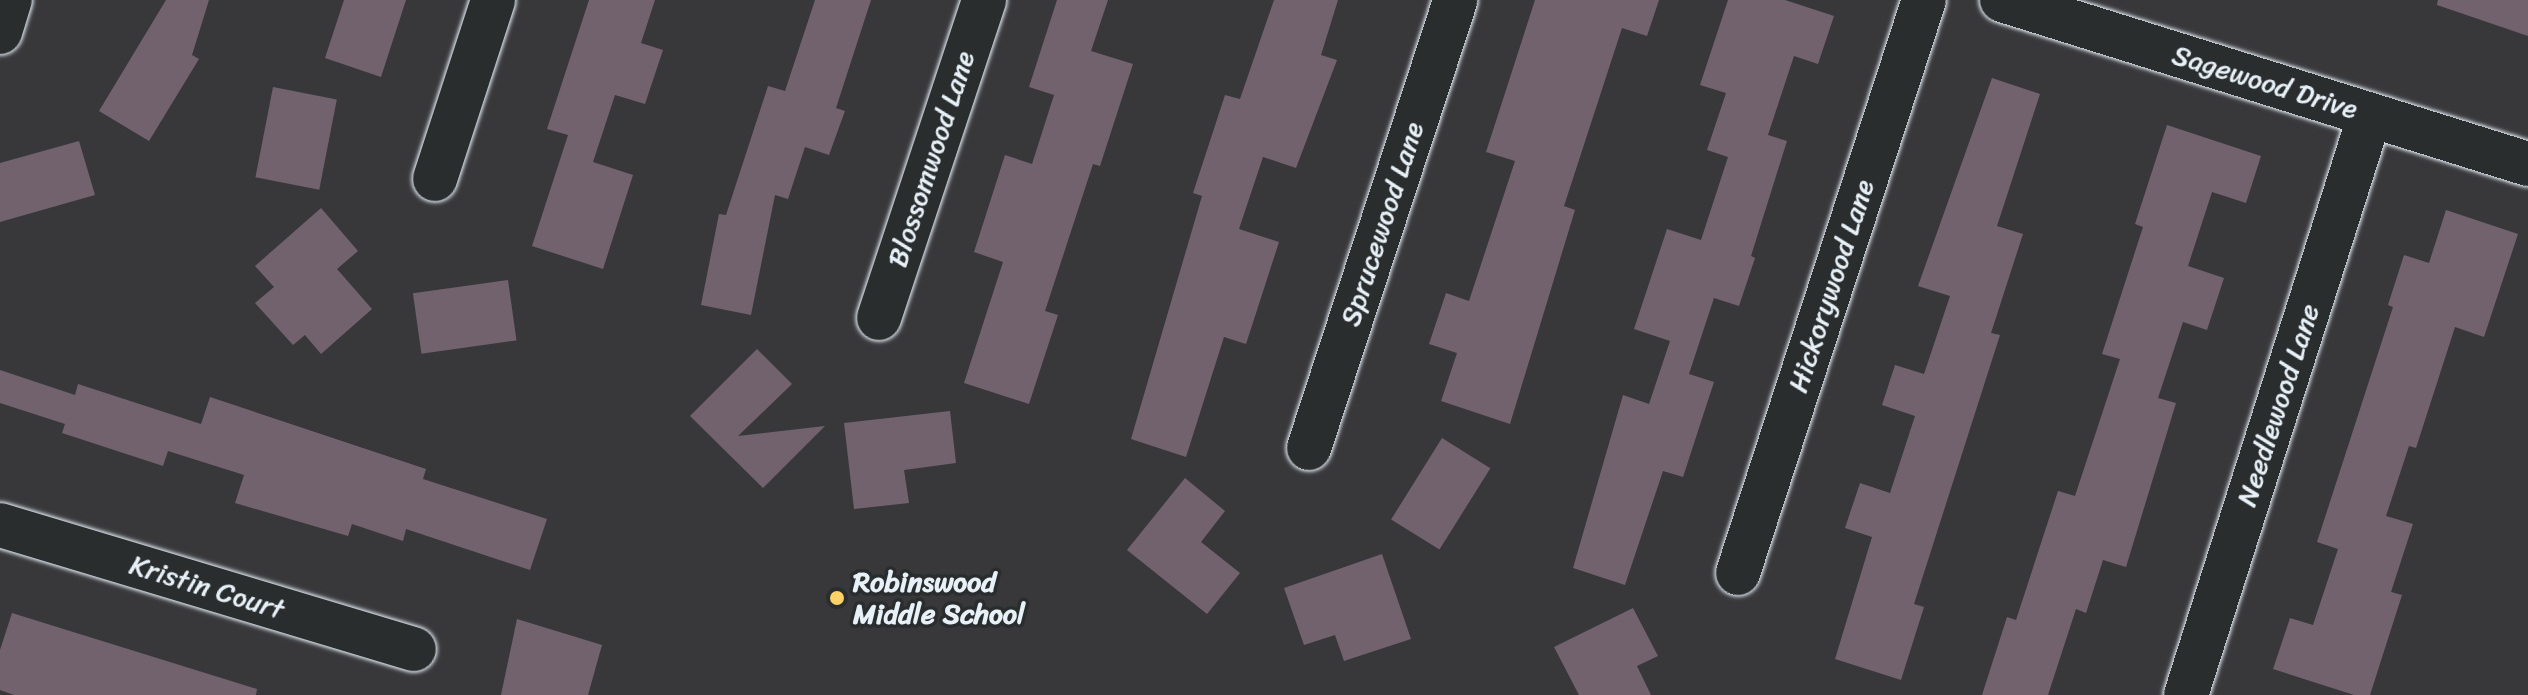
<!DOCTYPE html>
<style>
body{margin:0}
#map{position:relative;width:2528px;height:695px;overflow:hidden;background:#38383b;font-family:Sriracha,sans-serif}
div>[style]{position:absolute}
.building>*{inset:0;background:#72626e;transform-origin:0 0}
.roads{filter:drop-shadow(0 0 2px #e8f1f8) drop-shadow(0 0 2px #e8f1f8)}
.minor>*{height:44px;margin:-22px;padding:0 22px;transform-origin:22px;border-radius:22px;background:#2a2d2e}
.dots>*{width:22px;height:22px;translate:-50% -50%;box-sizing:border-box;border:4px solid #2a2d2e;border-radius:50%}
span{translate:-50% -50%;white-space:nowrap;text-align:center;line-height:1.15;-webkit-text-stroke:7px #2a2d2e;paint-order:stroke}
.street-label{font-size:28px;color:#e8f1f8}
.poi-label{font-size:28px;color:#e8f1f8;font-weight:700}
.left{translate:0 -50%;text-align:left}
</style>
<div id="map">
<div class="building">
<div style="clip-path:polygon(166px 0,209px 0,192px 55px,199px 59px,149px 141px,99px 111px)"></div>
<div style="clip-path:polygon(344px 0,406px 0,381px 77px,325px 58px)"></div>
<div style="clip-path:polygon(589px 0,655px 0,641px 43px,663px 50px,645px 104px,615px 95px,593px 162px,633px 175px,603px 269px,532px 246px,568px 135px,547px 129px)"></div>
<div style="clip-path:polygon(815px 0,871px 0,836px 108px,845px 111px,829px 155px,805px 147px,788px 199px,775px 195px,751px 315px,701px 305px,719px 214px,726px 215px,768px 86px,785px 91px)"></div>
<div style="clip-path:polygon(1057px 0,1108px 0,1091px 51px,1133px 64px,1100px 166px,1093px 164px,1045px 311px,1058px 315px,1029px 404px,964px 383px,1003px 262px,974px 252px,1005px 155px,1032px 164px,1054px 95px,1029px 87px)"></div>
<div style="clip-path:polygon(1274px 0,1338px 0,1321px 55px,1337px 60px,1296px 168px,1263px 157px,1239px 229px,1279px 242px,1246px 344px,1224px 337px,1186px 457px,1131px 439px,1202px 196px,1193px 193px,1225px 95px,1240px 99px)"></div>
<div style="clip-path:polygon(1535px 0,1659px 0,1647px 36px,1622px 28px,1564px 206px,1575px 210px,1510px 424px,1441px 401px,1457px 353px,1429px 344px,1446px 293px,1469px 301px,1515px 161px,1486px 152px)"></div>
<div style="clip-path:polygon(1728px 0,1785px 0,1834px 16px,1818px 64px,1794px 56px,1768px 135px,1787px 141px,1751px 256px,1755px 258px,1739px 306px,1714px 298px,1689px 374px,1714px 382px,1683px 477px,1663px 471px,1625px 585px,1573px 568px,1623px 395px,1649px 404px,1670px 341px,1634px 329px,1667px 229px,1701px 240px,1728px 157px,1707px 150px,1726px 93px,1700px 85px)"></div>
<div style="clip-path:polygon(2438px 0,2528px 0,2528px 36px,2437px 5px)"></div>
<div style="clip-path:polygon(1992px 78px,2040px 94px,1997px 226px,2023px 234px,1991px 333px,2000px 335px,1914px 604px,1924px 607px,1901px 680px,1835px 659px,1872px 537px,1845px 528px,1860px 483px,1890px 493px,1915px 416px,1882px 405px,1895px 365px,1924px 374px,1950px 296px,1918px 286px)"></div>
<div style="left:273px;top:87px;width:65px;height:92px;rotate:11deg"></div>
<div style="clip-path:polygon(2167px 125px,2261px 156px,2246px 203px,2212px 192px,2188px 266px,2224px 278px,2207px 330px,2183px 322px,2158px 398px,2176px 403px,2126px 567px,2103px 560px,2086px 613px,2076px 609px,2048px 695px,1982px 695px,2007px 617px,2016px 620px,2058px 491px,2075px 496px,2120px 359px,2102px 354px,2143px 227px,2135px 224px)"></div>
<div style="clip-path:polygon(79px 141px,95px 195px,0 222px,0 163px)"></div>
<div style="clip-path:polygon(321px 208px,358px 251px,337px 269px,372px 309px,321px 354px,305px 335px,293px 345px,255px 303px,274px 287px,255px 266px)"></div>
<div style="clip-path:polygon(2446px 210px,2518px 234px,2484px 337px,2455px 327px,2416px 448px,2409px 446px,2386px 516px,2413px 524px,2391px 592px,2402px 595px,2370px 695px,2354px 695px,2273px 669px,2290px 618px,2313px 625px,2338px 549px,2317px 542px,2393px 307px,2388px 305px,2404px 255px,2429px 263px)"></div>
<div style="left:508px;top:280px;width:61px;height:96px;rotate:82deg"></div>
<div style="clip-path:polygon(757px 349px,792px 384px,738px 436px,825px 426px,763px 488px,690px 416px)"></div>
<div style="clip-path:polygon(0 370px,75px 395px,78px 384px,201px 424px,210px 397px,426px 469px,423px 479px,547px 519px,530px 570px,406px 529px,403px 541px,352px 524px,348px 536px,235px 503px,244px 475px,168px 451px,163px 466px,62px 433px,65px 424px,0 403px)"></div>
<div style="clip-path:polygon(950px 411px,956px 463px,904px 470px,909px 503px,854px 509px,844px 423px)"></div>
<div style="left:1442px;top:438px;width:57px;height:96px;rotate:32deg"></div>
<div style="clip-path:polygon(1185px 478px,1225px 511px,1201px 542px,1240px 573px,1207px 614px,1127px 550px)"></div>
<div style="clip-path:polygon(1382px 554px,1411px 639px,1344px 661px,1335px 635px,1304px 645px,1284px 588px)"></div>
<div style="clip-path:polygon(1633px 608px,1658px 656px,1637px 666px,1651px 695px,1579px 695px,1554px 647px)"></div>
<div style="clip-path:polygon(12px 613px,257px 689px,256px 695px,14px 695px,0 690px,0 650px)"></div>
<div style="clip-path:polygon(517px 619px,602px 645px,588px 695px,501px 695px)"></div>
</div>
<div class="roads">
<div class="minor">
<div style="left:2002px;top:0;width:551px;rotate:17.32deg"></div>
<div style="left:0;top:32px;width:34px;rotate:-73deg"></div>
<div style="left:435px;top:179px;width:188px;rotate:-72deg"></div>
<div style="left:879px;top:318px;width:335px;rotate:-71.7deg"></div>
<div style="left:1309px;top:448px;width:471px;rotate:-71.9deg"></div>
<div style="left:0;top:525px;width:432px;rotate:16.7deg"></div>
<div style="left:1738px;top:573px;width:602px;rotate:-72.02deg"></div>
<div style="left:2186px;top:695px;width:608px;rotate:-72.4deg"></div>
</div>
</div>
<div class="dots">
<div style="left:837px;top:598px;background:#ffd166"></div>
</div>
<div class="street-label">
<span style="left:2265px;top:82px;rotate:17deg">Sagewood Drive</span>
<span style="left:931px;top:159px;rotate:-72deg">Blossomwood Lane</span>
<span style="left:1382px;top:224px;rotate:-72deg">Sprucewood Lane</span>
<span style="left:1831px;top:286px;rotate:-72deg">Hickorywood Lane</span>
<span style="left:2278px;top:405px;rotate:-72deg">Needlewood Lane</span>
<span style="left:207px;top:587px;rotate:17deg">Kristin Court</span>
</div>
<div class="poi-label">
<span class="left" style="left:853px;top:598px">Robinswood<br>Middle School</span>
</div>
</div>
